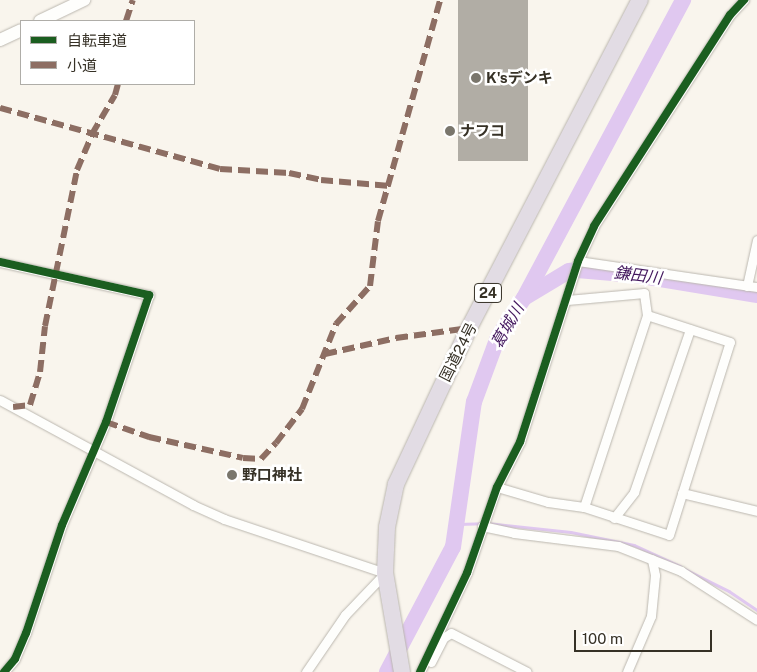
<!DOCTYPE html>
<meta charset="utf-8">
<style>
body{margin:0}
#map{position:relative;width:757px;height:672px;overflow:hidden;background:#f9f5ed;font-family:"Public Sans","Noto Sans JP",sans-serif}
div>[style]{position:absolute}
.stream>*{height:2.5px;margin:-1.25px;padding:0 1.25px;transform-origin:1.25px;border-radius:1.25px;background:#e0c8f0}
.river>*{height:16px;margin:-8px;padding:0 8px;transform-origin:8px;border-radius:8px;background:#e0c8f0}
.building>*{inset:0;background:#b1ada5;transform-origin:0 0}
.roads{filter:drop-shadow(0 0 1px #bbb7af) drop-shadow(0 0 1px #bbb7af)}
.street>*{height:9px;margin:-4.5px;padding:0 4.5px;transform-origin:4.5px;border-radius:4.5px;background:#fefefc}
.secondary>*{height:12px;margin:-6px;padding:0 6px;transform-origin:6px;border-radius:6px;background:#fefefc}
.highway>*{height:16px;margin:-8px;padding:0 8px;transform-origin:8px;border-radius:8px;background:#e2dce4}
.quiet>*{height:6px;margin-top:-3px;transform-origin:0;background:repeating-linear-gradient(90deg,#8d6e63 0 12px,transparent 0 18px)}
.cycleway>*{height:8px;margin:-4px;padding:0 4px;transform-origin:4px;border-radius:4px;background:#1b5e20}
.dots>*{width:14px;height:14px;translate:-50% -50%;box-sizing:border-box;border:2px solid #fff;border-radius:50%}
span{translate:-50% -50%;white-space:nowrap;text-align:center;line-height:1.15;-webkit-text-stroke:5px #fff;paint-order:stroke}
.shield-label span{padding:1px 4px;background:#fff;border:1px solid;border-radius:4px;-webkit-text-stroke-width:0}
.shield-label{font-size:14px;color:#363126;font-weight:700}
.poi-label{font-size:15px;color:#363126;font-weight:700}
.left{translate:0 -50%;text-align:left}
.street-label{font-size:15px;color:#363126}
.water-label{font-size:16px;color:#42165d;font-style:italic}
.legend{position:absolute;left:20px;top:20px;width:175px;height:65px;box-sizing:border-box;background:#fff;border:1px solid #afada8;margin:0;padding:6px 9px;list-style:none;font-size:15px;color:#363126}
.legend li{display:flex;align-items:center;gap:10px;height:25px}
.legend b{width:25px;border:1px solid #afada8}
.scale{position:absolute;left:574px;top:630px;width:138px;height:22px;box-sizing:border-box;border:2px solid #363126;border-top:0;padding-left:6px;font-size:15px;line-height:18px;white-space:nowrap;color:#363126;-webkit-text-stroke:4px #fff;paint-order:stroke}
</style>
<div id="map">
<div class="stream">
<div style="left:487px;top:523px;width:84px;rotate:6.1deg"></div>
<div style="left:571px;top:532px;width:64px;rotate:11.7deg"></div>
<div style="left:634px;top:545px;width:51px;rotate:24.5deg"></div>
<div style="left:459px;top:524px;width:23px;rotate:-2deg"></div>
<div style="left:685px;top:569px;width:49px;rotate:26.6deg"></div>
<div style="left:729px;top:591px;width:34px;rotate:34deg"></div>
</div>
<div class="river">
<div style="left:524px;top:298px;width:52px;rotate:-31deg"></div>
<div style="left:569px;top:271px;width:8px;rotate:-7deg"></div>
<div style="left:577px;top:270px;width:59px;rotate:4.8deg"></div>
<div style="left:636px;top:275px;width:123px;rotate:9.4deg"></div>
<div style="left:387px;top:672px;width:141px;rotate:-62.2deg"></div>
<div style="left:453px;top:547px;width:147px;rotate:-81.8deg"></div>
<div style="left:474px;top:402px;width:69px;rotate:-69.7deg"></div>
<div style="left:498px;top:337px;width:47px;rotate:-56.3deg"></div>
<div style="left:524px;top:298px;width:338px;rotate:-61.9deg"></div>
</div>
<div class="building">
<div style="left:458px;top:0;width:70px;height:161px"></div>
</div>
<div class="roads">
<div class="street">
<div style="left:578px;top:261px;width:181px;rotate:8.3deg"></div>
<div style="left:0;top:262px;width:153px;rotate:12.5deg"></div>
<div style="left:149px;top:295px;width:134px;rotate:108.7deg"></div>
<div style="left:106px;top:422px;width:112px;rotate:113.1deg"></div>
<div style="left:62px;top:525px;width:114px;rotate:108.4deg"></div>
<div style="left:26px;top:633px;width:28px;rotate:113deg"></div>
<div style="left:15px;top:659px;width:17px;rotate:130deg"></div>
<div style="left:747px;top:286px;width:47px;rotate:-77.7deg"></div>
<div style="left:0;top:400px;width:220px;rotate:28.5deg"></div>
<div style="left:193px;top:505px;width:34px;rotate:24deg"></div>
<div style="left:224px;top:519px;width:170px;rotate:18.5deg"></div>
<div style="left:385px;top:573px;width:58px;rotate:133.6deg"></div>
<div style="left:345px;top:615px;width:69px;rotate:124.4deg"></div>
<div style="left:497px;top:487px;width:53px;rotate:16.4deg"></div>
<div style="left:548px;top:502px;width:36px;rotate:8deg"></div>
<div style="left:584px;top:507px;width:202px;rotate:-71.8deg"></div>
<div style="left:647px;top:315px;width:22px;rotate:-98deg"></div>
<div style="left:644px;top:293px;width:77px;rotate:174.8deg"></div>
<div style="left:682px;top:493px;width:77px;rotate:13.5deg"></div>
<div style="left:584px;top:507px;width:89px;rotate:18.2deg"></div>
<div style="left:669px;top:535px;width:202px;rotate:-72.5deg"></div>
<div style="left:730px;top:342px;width:87px;rotate:-162deg"></div>
<div style="left:614px;top:518px;width:33px;rotate:-52deg"></div>
<div style="left:634px;top:492px;width:172px;rotate:-71deg"></div>
<div style="left:482px;top:526px;width:33px;rotate:12deg"></div>
<div style="left:514px;top:533px;width:105px;rotate:7.1deg"></div>
<div style="left:618px;top:546px;width:68px;rotate:21.6deg"></div>
<div style="left:681px;top:571px;width:90px;rotate:32.8deg"></div>
<div style="left:431px;top:662px;width:27px;rotate:-63deg"></div>
<div style="left:443px;top:638px;width:9px;rotate:-32deg"></div>
<div style="left:451px;top:633px;width:85px;rotate:27.2deg"></div>
<div style="left:420px;top:672px;width:110px;rotate:-64.6deg"></div>
<div style="left:467px;top:573px;width:91px;rotate:-70.8deg"></div>
<div style="left:497px;top:487px;width:51px;rotate:-62.9deg"></div>
<div style="left:520px;top:442px;width:190px;rotate:-72.2deg"></div>
<div style="left:578px;top:261px;width:38px;rotate:-65deg"></div>
<div style="left:594px;top:226px;width:251px;rotate:-57.2deg"></div>
<div style="left:730px;top:15px;width:21px;rotate:-47deg"></div>
<div style="left:627px;top:672px;width:61px;rotate:-66.8deg"></div>
<div style="left:651px;top:616px;width:41px;rotate:-84.4deg"></div>
<div style="left:655px;top:575px;width:16px;rotate:-101deg"></div>
</div>
<div class="secondary">
<div style="left:40px;top:21px;width:49px;rotate:-25.5deg"></div>
<div style="left:0;top:40px;width:23px;rotate:-25deg"></div>
</div>
<div class="highway">
<div style="left:402px;top:672px;width:100px;rotate:-99.7deg"></div>
<div style="left:385px;top:573px;width:46px;rotate:-87.5deg"></div>
<div style="left:387px;top:527px;width:44px;rotate:-78.2deg"></div>
<div style="left:396px;top:484px;width:172px;rotate:-64.9deg"></div>
<div style="left:469px;top:328px;width:370px;rotate:-62.5deg"></div>
</div>
</div>
<div class="quiet">
<div style="left:126px;top:21px;width:22px;rotate:-72deg"></div>
<div style="left:0;top:108px;width:228px;rotate:15.5deg"></div>
<div style="left:220px;top:169px;width:69px;rotate:3.3deg"></div>
<div style="left:289px;top:173px;width:33px;rotate:12deg"></div>
<div style="left:321px;top:180px;width:69px;rotate:5deg"></div>
<div style="left:325px;top:354px;width:73px;rotate:-12.7deg"></div>
<div style="left:396px;top:338px;width:74px;rotate:-7.8deg"></div>
<div style="left:13px;top:407px;width:17px;rotate:-7deg"></div>
<div style="left:30px;top:405px;width:34px;rotate:-73deg"></div>
<div style="left:40px;top:372px;width:46px;rotate:-83.8deg"></div>
<div style="left:45px;top:326px;width:159px;rotate:-78.4deg"></div>
<div style="left:77px;top:170px;width:39px;rotate:-67deg"></div>
<div style="left:92px;top:134px;width:45px;rotate:-59.5deg"></div>
<div style="left:115px;top:95px;width:11px;rotate:-75deg"></div>
<div style="left:106px;top:422px;width:46px;rotate:19.2deg"></div>
<div style="left:149px;top:437px;width:96px;rotate:12.6deg"></div>
<div style="left:243px;top:458px;width:18px;rotate:3deg"></div>
<div style="left:261px;top:459px;width:22px;rotate:-47deg"></div>
<div style="left:276px;top:443px;width:43px;rotate:-52.6deg"></div>
<div style="left:302px;top:409px;width:92px;rotate:-68.2deg"></div>
<div style="left:336px;top:324px;width:51px;rotate:-48.2deg"></div>
<div style="left:370px;top:286px;width:65px;rotate:-83deg"></div>
<div style="left:378px;top:221px;width:230px;rotate:-74.3deg"></div>
</div>
<div class="cycleway">
<div style="left:0;top:262px;width:153px;rotate:12.5deg"></div>
<div style="left:149px;top:295px;width:134px;rotate:108.7deg"></div>
<div style="left:106px;top:422px;width:112px;rotate:113.1deg"></div>
<div style="left:62px;top:525px;width:114px;rotate:108.4deg"></div>
<div style="left:26px;top:633px;width:28px;rotate:113deg"></div>
<div style="left:15px;top:659px;width:17px;rotate:130deg"></div>
<div style="left:420px;top:672px;width:110px;rotate:-64.6deg"></div>
<div style="left:467px;top:573px;width:91px;rotate:-70.8deg"></div>
<div style="left:497px;top:487px;width:51px;rotate:-62.9deg"></div>
<div style="left:520px;top:442px;width:190px;rotate:-72.2deg"></div>
<div style="left:578px;top:261px;width:38px;rotate:-65deg"></div>
<div style="left:594px;top:226px;width:251px;rotate:-57.2deg"></div>
<div style="left:730px;top:15px;width:21px;rotate:-47deg"></div>
</div>
<div class="dots">
<div style="left:476px;top:78px;background:#7a766c"></div>
<div style="left:450px;top:131px;background:#7a766c"></div>
<div style="left:232px;top:475px;background:#7a766c"></div>
</div>
<div class="shield-label">
<span style="left:488px;top:293px">24</span>
</div>
<div class="poi-label">
<span class="left" style="left:486px;top:78px">K'sデンキ</span>
<span class="left" style="left:460px;top:131px">ナフコ</span>
<span class="left" style="left:242px;top:475px">野口神社</span>
</div>
<div class="street-label">
<span style="left:458px;top:352px;rotate:-63deg">国道24号</span>
</div>
<div class="water-label">
<span style="left:638px;top:276px;rotate:7deg">鎌田川</span>
<span style="left:508px;top:326px;rotate:-60deg">葛城川</span>
</div>
<ul class="legend">
<li><b style="height:6px;background:#1b5e20"></b>自転車道</li>
<li><b style="height:6px;background:#8d6e63"></b>小道</li>
</ul>
<div class="scale">100 m</div>
</div>
